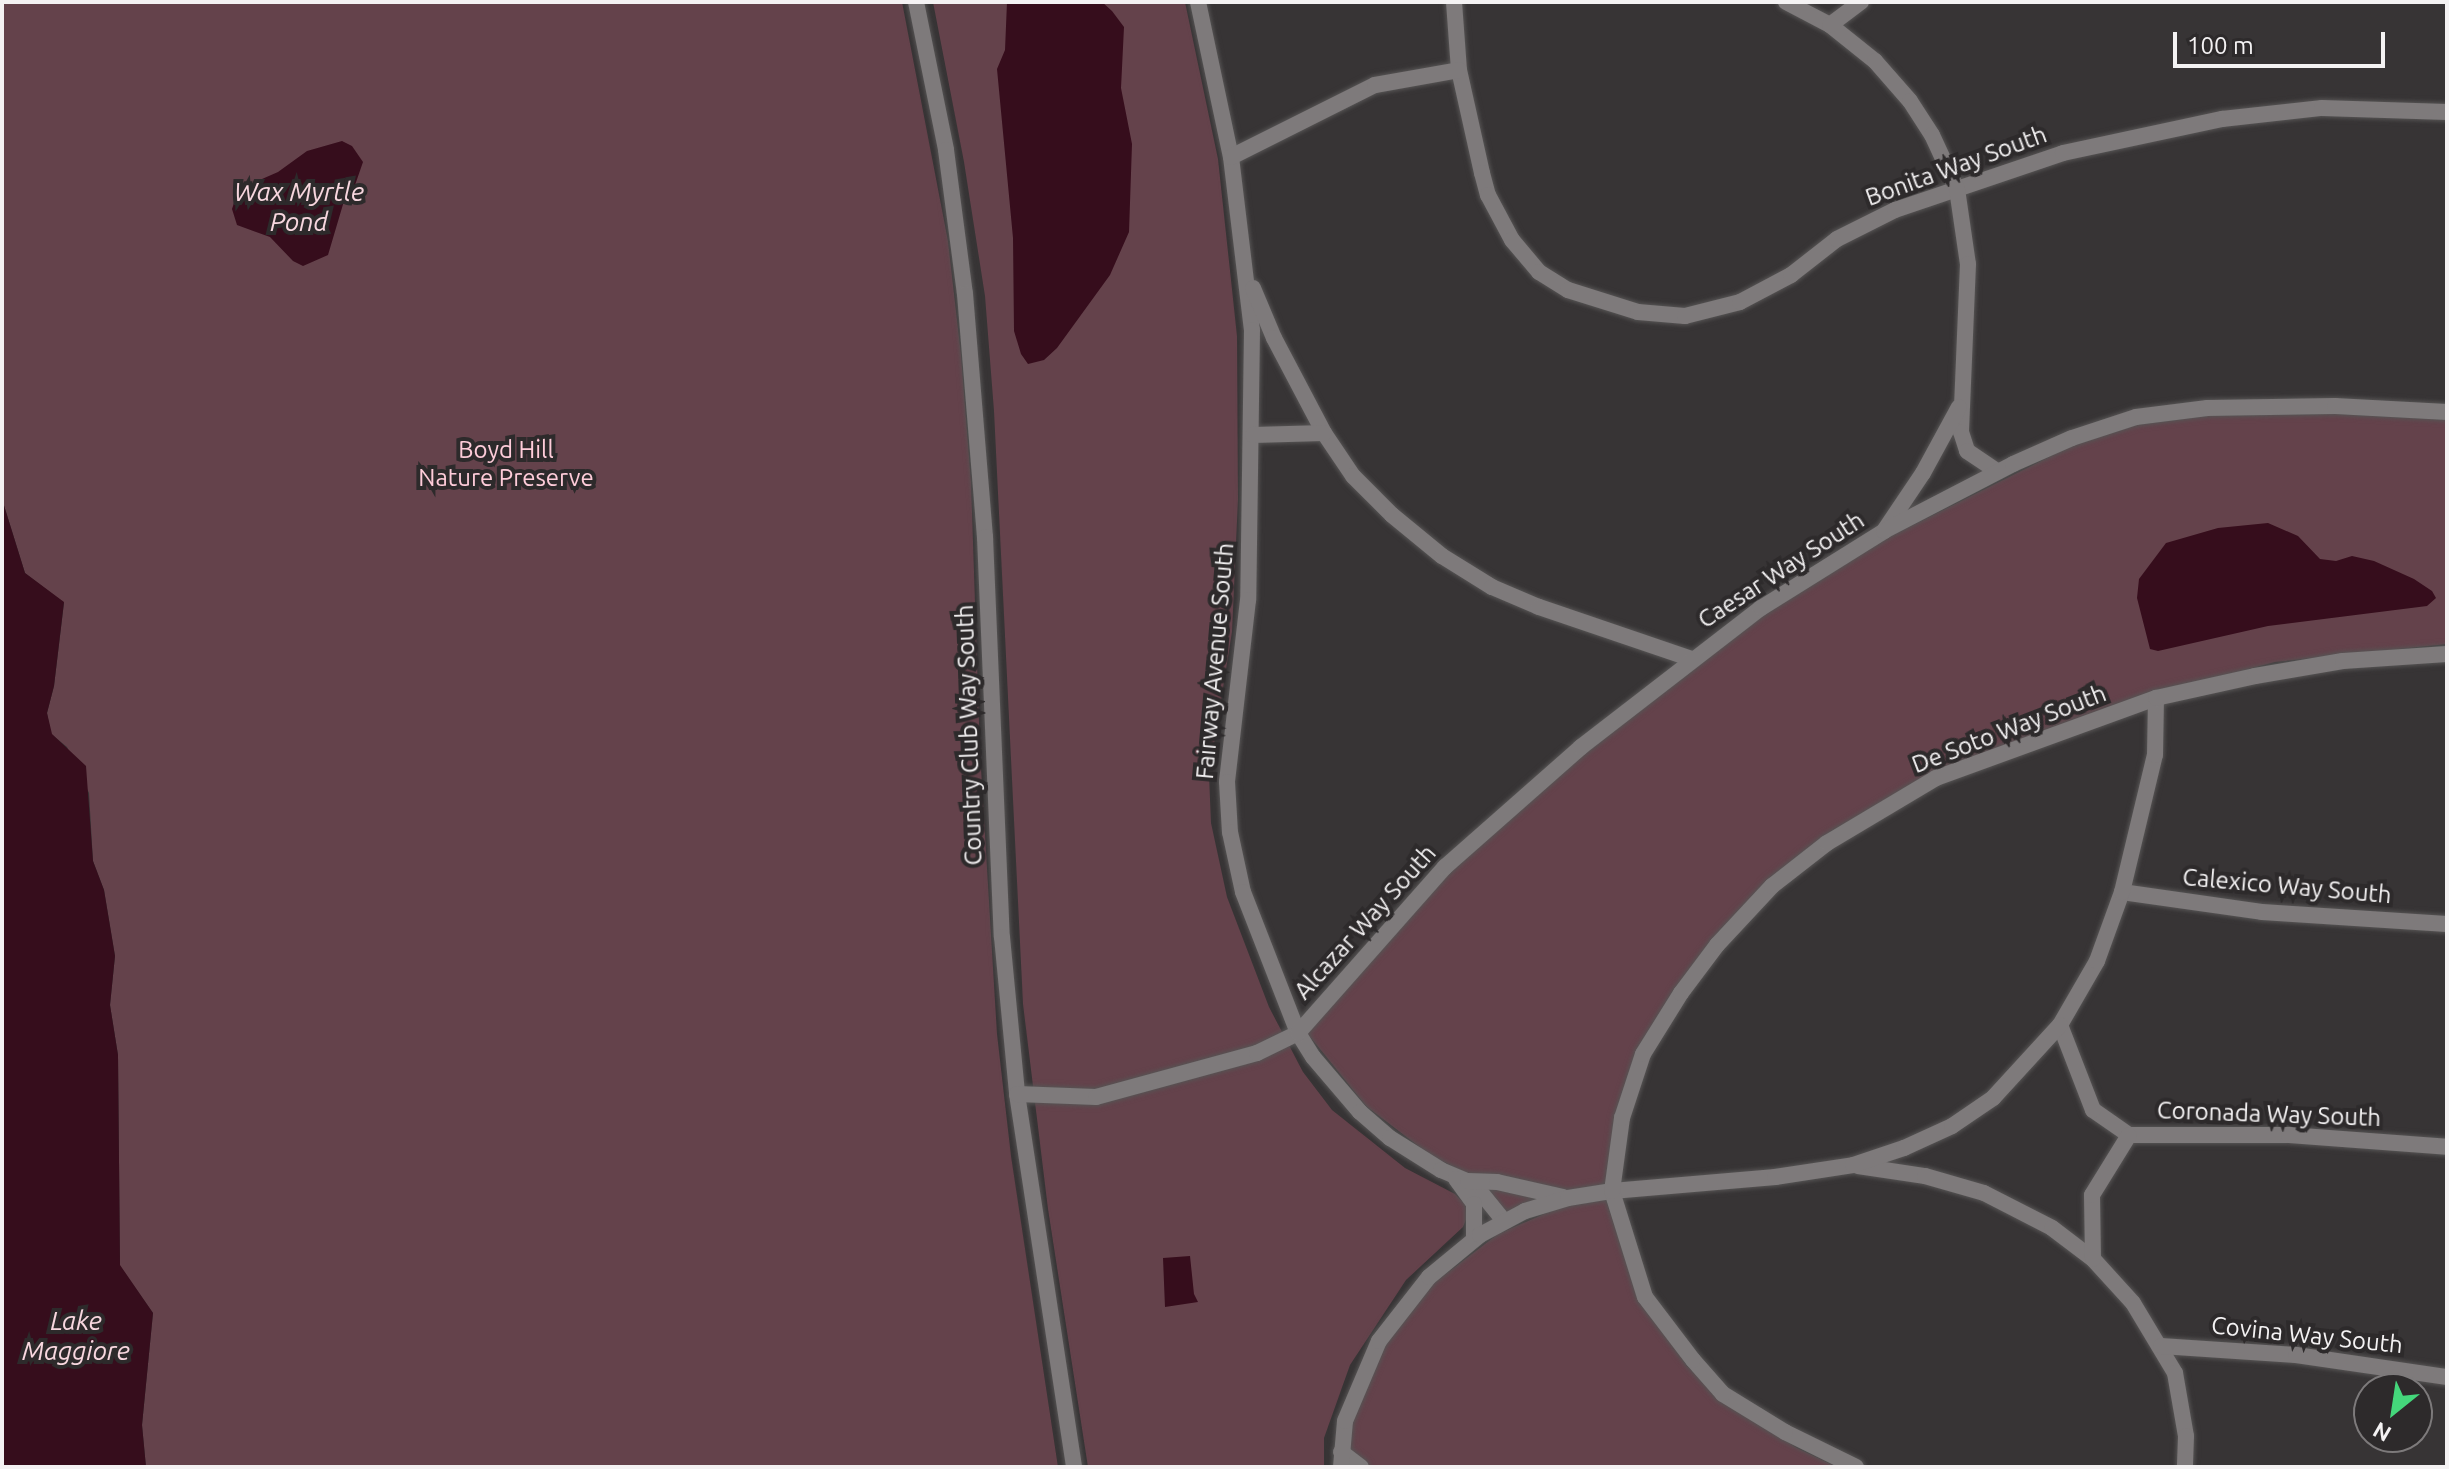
<!DOCTYPE html>
<style>
body{margin:0}
#map{position:relative;width:2449px;height:1469px;overflow:hidden;background:#373435;font-family:Ubuntu,sans-serif}
div>[style]{position:absolute}
.green>*{inset:0;background:#64424b}
.water>*{inset:0;background:#360d1c}
.roads{filter:drop-shadow(0 0 2px #565454) drop-shadow(0 0 2px #565454)}
.minor>*{height:16px;margin:-8px;padding:0 8px;transform-origin:8px;border-radius:8px;background:#7e7a7b}
span{translate:-50% -50%;white-space:nowrap;text-align:center;line-height:1.15;-webkit-text-stroke:8px #2d2a2b;paint-order:stroke}
.street-label{font-size:24px;color:#f4f2f3}
.park-label{font-size:24px;color:#feccd9}
.water-label{font-size:26px;color:#f8d7df;font-style:italic}
.frame{position:absolute;inset:0;border:4px solid #f4f2f3;pointer-events:none}
.north{position:absolute;left:2353px;top:1373px;width:80px;height:80px;box-sizing:border-box;background:#2d2a2b;border:2px solid #7d7a7b;border-radius:50%;rotate:210deg;font-size:22px;font-weight:700;line-height:32px;text-align:center;color:#f4f2f3}
.north::after{content:'';display:block;margin:auto;width:28px;height:36px;background:#44d77b;clip-path:polygon(50% 0,100% 100%,50% 72%,0 100%)}
.scale{position:absolute;left:2173px;top:32px;width:212px;height:36px;box-sizing:border-box;border:4px solid #f4f2f3;border-top:0;padding-left:10px;font-size:24px;line-height:28px;white-space:nowrap;color:#f4f2f3;-webkit-text-stroke:6px #2d2a2b;paint-order:stroke}
</style>
<div id="map">
<div class="green">
<div style="clip-path:polygon(2px 2px,902px 2px,948px 241px,961px 355px,971px 482px,980px 752px,997px 1034px,1011px 1156px,1058px 1467px,146px 1467px,142px 1425px,153px 1313px,120px 1266px,118px 1055px,110px 1005px,115px 956px,104px 890px,93px 861px,89px 793px,67px 747px,51px 734px,47px 713px,54px 686px,64px 603px,25px 573px,2px 499px)"></div>
<div style="clip-path:polygon(933px 2px,1185px 2px,1218px 159px,1237px 336px,1238px 499px,1232px 632px,1209px 775px,1211px 823px,1227px 897px,1269px 1007px,1303px 1072px,1332px 1110px,1405px 1168px,1455px 1194px,1465px 1204px,1468px 1215px,1463px 1227px,1406px 1280px,1350px 1365px,1324px 1438px,1324px 1467px,1088px 1467px,1048px 1209px,1023px 1004px,994px 411px,985px 296px,964px 162px)"></div>
<div style="clip-path:polygon(2334px 414px,2447px 420px,2447px 644px,2275px 662px,2124px 702px,1945px 767px,1831px 831px,1768px 880px,1718px 932px,1683px 977px,1619px 1101px,1606px 1184px,1498px 1217px,1468px 1174px,1430px 1155px,1366px 1106px,1307px 1033px,1449px 873px,1585px 753px,1764px 615px,1889px 537px,2073px 445px,2137px 425px,2207px 416px)"></div>
<div style="clip-path:polygon(1606px 1200px,1635px 1290px,1687px 1366px,1723px 1401px,1797px 1448px,1837px 1467px,1367px 1467px,1349px 1455px,1352px 1422px,1383px 1349px,1434px 1283px,1498px 1234px,1560px 1207px)"></div>
</div>
<div class="water">
<div style="clip-path:polygon(1007px 2px,1102px 2px,1112px 11px,1124px 27px,1121px 88px,1132px 144px,1129px 232px,1110px 275px,1057px 348px,1044px 360px,1028px 364px,1021px 354px,1014px 331px,1013px 238px,997px 69px,1005px 50px)"></div>
<div style="clip-path:polygon(342px 141px,352px 146px,363px 162px,354px 188px,344px 201px,328px 255px,303px 266px,293px 261px,270px 237px,237px 225px,232px 209px,236px 197px,246px 186px,278px 172px,307px 151px)"></div>
<div style="clip-path:polygon(2px 499px,25px 573px,64px 602px,54px 686px,47px 713px,52px 734px,86px 766px,93px 861px,104px 890px,115px 956px,110px 1005px,118px 1055px,120px 1265px,153px 1313px,142px 1425px,146px 1467px,2px 1467px)"></div>
<div style="clip-path:polygon(2268px 523px,2298px 536px,2320px 559px,2336px 561px,2352px 556px,2374px 561px,2414px 579px,2432px 591px,2436px 598px,2427px 606px,2268px 626px,2158px 651px,2150px 649px,2137px 598px,2139px 579px,2166px 543px,2218px 528px)"></div>
<div style="clip-path:polygon(1190px 1256px,1194px 1294px,1198px 1302px,1165px 1307px,1163px 1258px)"></div>
</div>
<div class="roads">
<div class="minor">
<div style="left:916px;top:2px;width:151px;rotate:78.5deg"></div>
<div style="left:946px;top:150px;width:145px;rotate:82.5deg"></div>
<div style="left:965px;top:294px;width:244px;rotate:85.3deg"></div>
<div style="left:985px;top:537px;width:400px;rotate:87.6deg"></div>
<div style="left:1002px;top:937px;width:158px;rotate:84.5deg"></div>
<div style="left:1017px;top:1094px;width:377px;rotate:81.3deg"></div>
<div style="left:1198px;top:2px;width:158px;rotate:78deg"></div>
<div style="left:1231px;top:157px;width:174px;rotate:83.1deg"></div>
<div style="left:1252px;top:330px;width:270px;rotate:90.8deg"></div>
<div style="left:1248px;top:600px;width:183px;rotate:96.6deg"></div>
<div style="left:1227px;top:782px;width:50px;rotate:86.6deg"></div>
<div style="left:1230px;top:832px;width:61px;rotate:77.8deg"></div>
<div style="left:1243px;top:892px;width:151px;rotate:68.7deg"></div>
<div style="left:1298px;top:1033px;width:28px;rotate:58deg"></div>
<div style="left:1313px;top:1057px;width:72px;rotate:49.5deg"></div>
<div style="left:1360px;top:1112px;width:40px;rotate:41deg"></div>
<div style="left:1390px;top:1138px;width:60px;rotate:32.1deg"></div>
<div style="left:1441px;top:1170px;width:36px;rotate:23deg"></div>
<div style="left:1474px;top:1184px;width:48px;rotate:51deg"></div>
<div style="left:1454px;top:2px;width:68px;rotate:85.8deg"></div>
<div style="left:1459px;top:70px;width:106px;rotate:77.4deg"></div>
<div style="left:1482px;top:173px;width:23px;rotate:75deg"></div>
<div style="left:1488px;top:195px;width:51px;rotate:61.9deg"></div>
<div style="left:1512px;top:240px;width:42px;rotate:49.8deg"></div>
<div style="left:1539px;top:272px;width:34px;rotate:32deg"></div>
<div style="left:1568px;top:290px;width:73px;rotate:17.4deg"></div>
<div style="left:1638px;top:312px;width:47px;rotate:4.9deg"></div>
<div style="left:1685px;top:316px;width:57px;rotate:-14.3deg"></div>
<div style="left:1740px;top:302px;width:58px;rotate:-27.9deg"></div>
<div style="left:1791px;top:275px;width:58px;rotate:-38deg"></div>
<div style="left:1837px;top:239px;width:65px;rotate:-26.6deg"></div>
<div style="left:1895px;top:210px;width:177px;rotate:-18.7deg"></div>
<div style="left:2063px;top:153px;width:163px;rotate:-12.1deg"></div>
<div style="left:2222px;top:119px;width:101px;rotate:-6.3deg"></div>
<div style="left:2322px;top:108px;width:125px;rotate:1.8deg"></div>
<div style="left:1786px;top:2px;width:50px;rotate:27.6deg"></div>
<div style="left:1830px;top:25px;width:58px;rotate:38.7deg"></div>
<div style="left:1875px;top:61px;width:53px;rotate:48.8deg"></div>
<div style="left:1910px;top:101px;width:40px;rotate:57.1deg"></div>
<div style="left:1932px;top:135px;width:60px;rotate:65.2deg"></div>
<div style="left:1957px;top:189px;width:76px;rotate:81.7deg"></div>
<div style="left:1968px;top:264px;width:168px;rotate:92.4deg"></div>
<div style="left:1961px;top:432px;width:20px;rotate:72deg"></div>
<div style="left:1967px;top:451px;width:37px;rotate:34deg"></div>
<div style="left:1830px;top:25px;width:39px;rotate:-37deg"></div>
<div style="left:1231px;top:157px;width:161px;rotate:-26.6deg"></div>
<div style="left:1375px;top:85px;width:85px;rotate:-10.1deg"></div>
<div style="left:1253px;top:288px;width:54px;rotate:67.2deg"></div>
<div style="left:1274px;top:338px;width:107px;rotate:62.2deg"></div>
<div style="left:1324px;top:433px;width:52px;rotate:56deg"></div>
<div style="left:1353px;top:476px;width:55px;rotate:45deg"></div>
<div style="left:1392px;top:515px;width:65px;rotate:39.4deg"></div>
<div style="left:1442px;top:556px;width:59px;rotate:31.8deg"></div>
<div style="left:1492px;top:587px;width:51px;rotate:23.1deg"></div>
<div style="left:1539px;top:607px;width:162px;rotate:18.8deg"></div>
<div style="left:1253px;top:435px;width:71px;rotate:-1.6deg"></div>
<div style="left:1884px;top:531px;width:70px;rotate:-56.1deg"></div>
<div style="left:1923px;top:473px;width:75px;rotate:-61.4deg"></div>
<div style="left:2122px;top:892px;width:141px;rotate:8.1deg"></div>
<div style="left:2262px;top:912px;width:185px;rotate:3.7deg"></div>
<div style="left:1017px;top:1094px;width:79px;rotate:2.2deg"></div>
<div style="left:1096px;top:1097px;width:167px;rotate:-15.3deg"></div>
<div style="left:1257px;top:1053px;width:46px;rotate:-26deg"></div>
<div style="left:1298px;top:1033px;width:222px;rotate:-48.5deg"></div>
<div style="left:1445px;top:867px;width:181px;rotate:-41.4deg"></div>
<div style="left:1581px;top:747px;width:227px;rotate:-37.7deg"></div>
<div style="left:1761px;top:608px;width:145px;rotate:-32deg"></div>
<div style="left:1884px;top:531px;width:145px;rotate:-27.4deg"></div>
<div style="left:2013px;top:464px;width:64px;rotate:-23.8deg"></div>
<div style="left:2072px;top:438px;width:67px;rotate:-18.2deg"></div>
<div style="left:2136px;top:417px;width:72px;rotate:-7.2deg"></div>
<div style="left:2207px;top:408px;width:128px;rotate:-0.9deg"></div>
<div style="left:2335px;top:406px;width:112px;rotate:3.1deg"></div>
<div style="left:2129px;top:1135px;width:44px;rotate:-145.2deg"></div>
<div style="left:2093px;top:1110px;width:91px;rotate:-111.2deg"></div>
<div style="left:2060px;top:1025px;width:74px;rotate:-60deg"></div>
<div style="left:2097px;top:961px;width:73px;rotate:-70.1deg"></div>
<div style="left:2122px;top:892px;width:141px;rotate:-76.5deg"></div>
<div style="left:2155px;top:755px;width:57px;rotate:-89deg"></div>
<div style="left:2129px;top:1135px;width:160px"></div>
<div style="left:2289px;top:1135px;width:158px;rotate:4.3deg"></div>
<div style="left:1858px;top:1166px;width:68px;rotate:8.5deg"></div>
<div style="left:1925px;top:1176px;width:61px;rotate:16.1deg"></div>
<div style="left:1984px;top:1193px;width:76px;rotate:27.2deg"></div>
<div style="left:2052px;top:1228px;width:51px;rotate:37.1deg"></div>
<div style="left:2093px;top:1259px;width:59px;rotate:47.7deg"></div>
<div style="left:2133px;top:1303px;width:82px;rotate:59deg"></div>
<div style="left:2175px;top:1373px;width:64px;rotate:80.1deg"></div>
<div style="left:2186px;top:1436px;width:31px;rotate:92deg"></div>
<div style="left:1456px;top:1179px;width:31px;rotate:54deg"></div>
<div style="left:1474px;top:1204px;width:35px;rotate:90deg"></div>
<div style="left:1468px;top:1181px;width:29px;rotate:2deg"></div>
<div style="left:1497px;top:1182px;width:68px;rotate:12.8deg"></div>
<div style="left:2093px;top:1259px;width:64px;rotate:-90.9deg"></div>
<div style="left:2092px;top:1195px;width:70px;rotate:-58.3deg"></div>
<div style="left:2161px;top:1346px;width:135px;rotate:3.8deg"></div>
<div style="left:2296px;top:1355px;width:153px;rotate:8.3deg"></div>
<div style="left:1341px;top:1452px;width:25px;rotate:37deg"></div>
<div style="left:1341px;top:1467px;width:46px;rotate:-85deg"></div>
<div style="left:1345px;top:1421px;width:87px;rotate:-67deg"></div>
<div style="left:1379px;top:1341px;width:81px;rotate:-52deg"></div>
<div style="left:1429px;top:1277px;width:66px;rotate:-39.5deg"></div>
<div style="left:1480px;top:1235px;width:51px;rotate:-28.1deg"></div>
<div style="left:1525px;top:1211px;width:45px;rotate:-16.8deg"></div>
<div style="left:1568px;top:1198px;width:45px;rotate:-9deg"></div>
<div style="left:1612px;top:1191px;width:164px;rotate:-4.9deg"></div>
<div style="left:1775px;top:1177px;width:79px;rotate:-8.7deg"></div>
<div style="left:1853px;top:1165px;width:54px;rotate:-18.4deg"></div>
<div style="left:1904px;top:1148px;width:53px;rotate:-24.6deg"></div>
<div style="left:1952px;top:1126px;width:50px;rotate:-34.3deg"></div>
<div style="left:1993px;top:1098px;width:99px;rotate:-47.5deg"></div>
<div style="left:1856px;top:1467px;width:79px;rotate:-153.8deg"></div>
<div style="left:1785px;top:1432px;width:73px;rotate:-148.5deg"></div>
<div style="left:1723px;top:1394px;width:45px;rotate:-131.4deg"></div>
<div style="left:1693px;top:1360px;width:79px;rotate:-127.3deg"></div>
<div style="left:1645px;top:1297px;width:111px;rotate:-107.3deg"></div>
<div style="left:1612px;top:1191px;width:74px;rotate:-82.2deg"></div>
<div style="left:1622px;top:1118px;width:67px;rotate:-71.8deg"></div>
<div style="left:1643px;top:1054px;width:72px;rotate:-58.1deg"></div>
<div style="left:1681px;top:993px;width:60px;rotate:-53.1deg"></div>
<div style="left:1717px;top:945px;width:81px;rotate:-47deg"></div>
<div style="left:1772px;top:886px;width:70px;rotate:-38deg"></div>
<div style="left:1827px;top:843px;width:127px;rotate:-30.8deg"></div>
<div style="left:1936px;top:778px;width:234px;rotate:-20deg"></div>
<div style="left:2156px;top:698px;width:101px;rotate:-12.5deg"></div>
<div style="left:2255px;top:676px;width:89px;rotate:-9.7deg"></div>
<div style="left:2343px;top:661px;width:104px;rotate:-3.9deg"></div>
</div>
</div>
<div class="street-label">
<span style="left:1956px;top:166px;rotate:-20deg">Bonita Way South</span>
<span style="left:1781px;top:570px;rotate:-33deg">Caesar Way South</span>
<span style="left:1215px;top:661px;rotate:-85deg">Fairway Avenue South</span>
<span style="left:2009px;top:729px;rotate:-21deg">De Soto Way South</span>
<span style="left:969px;top:735px;rotate:-92deg">Country Club Way South</span>
<span style="left:2287px;top:886px;rotate:5deg">Calexico Way South</span>
<span style="left:1365px;top:922px;rotate:-48deg">Alcazar Way South</span>
<span style="left:2269px;top:1114px;rotate:2deg">Coronada Way South</span>
<span style="left:2307px;top:1335px;rotate:6deg">Covina Way South</span>
</div>
<div class="park-label">
<span style="left:506px;top:464px">Boyd Hill<br>Nature Preserve</span>
</div>
<div class="water-label">
<span style="left:299px;top:207px">Wax Myrtle<br>Pond</span>
<span style="left:76px;top:1336px">Lake<br>Maggiore</span>
</div>
<div class="frame"></div>
<div class="north">N</div>
<div class="scale">100 m</div>
</div>
